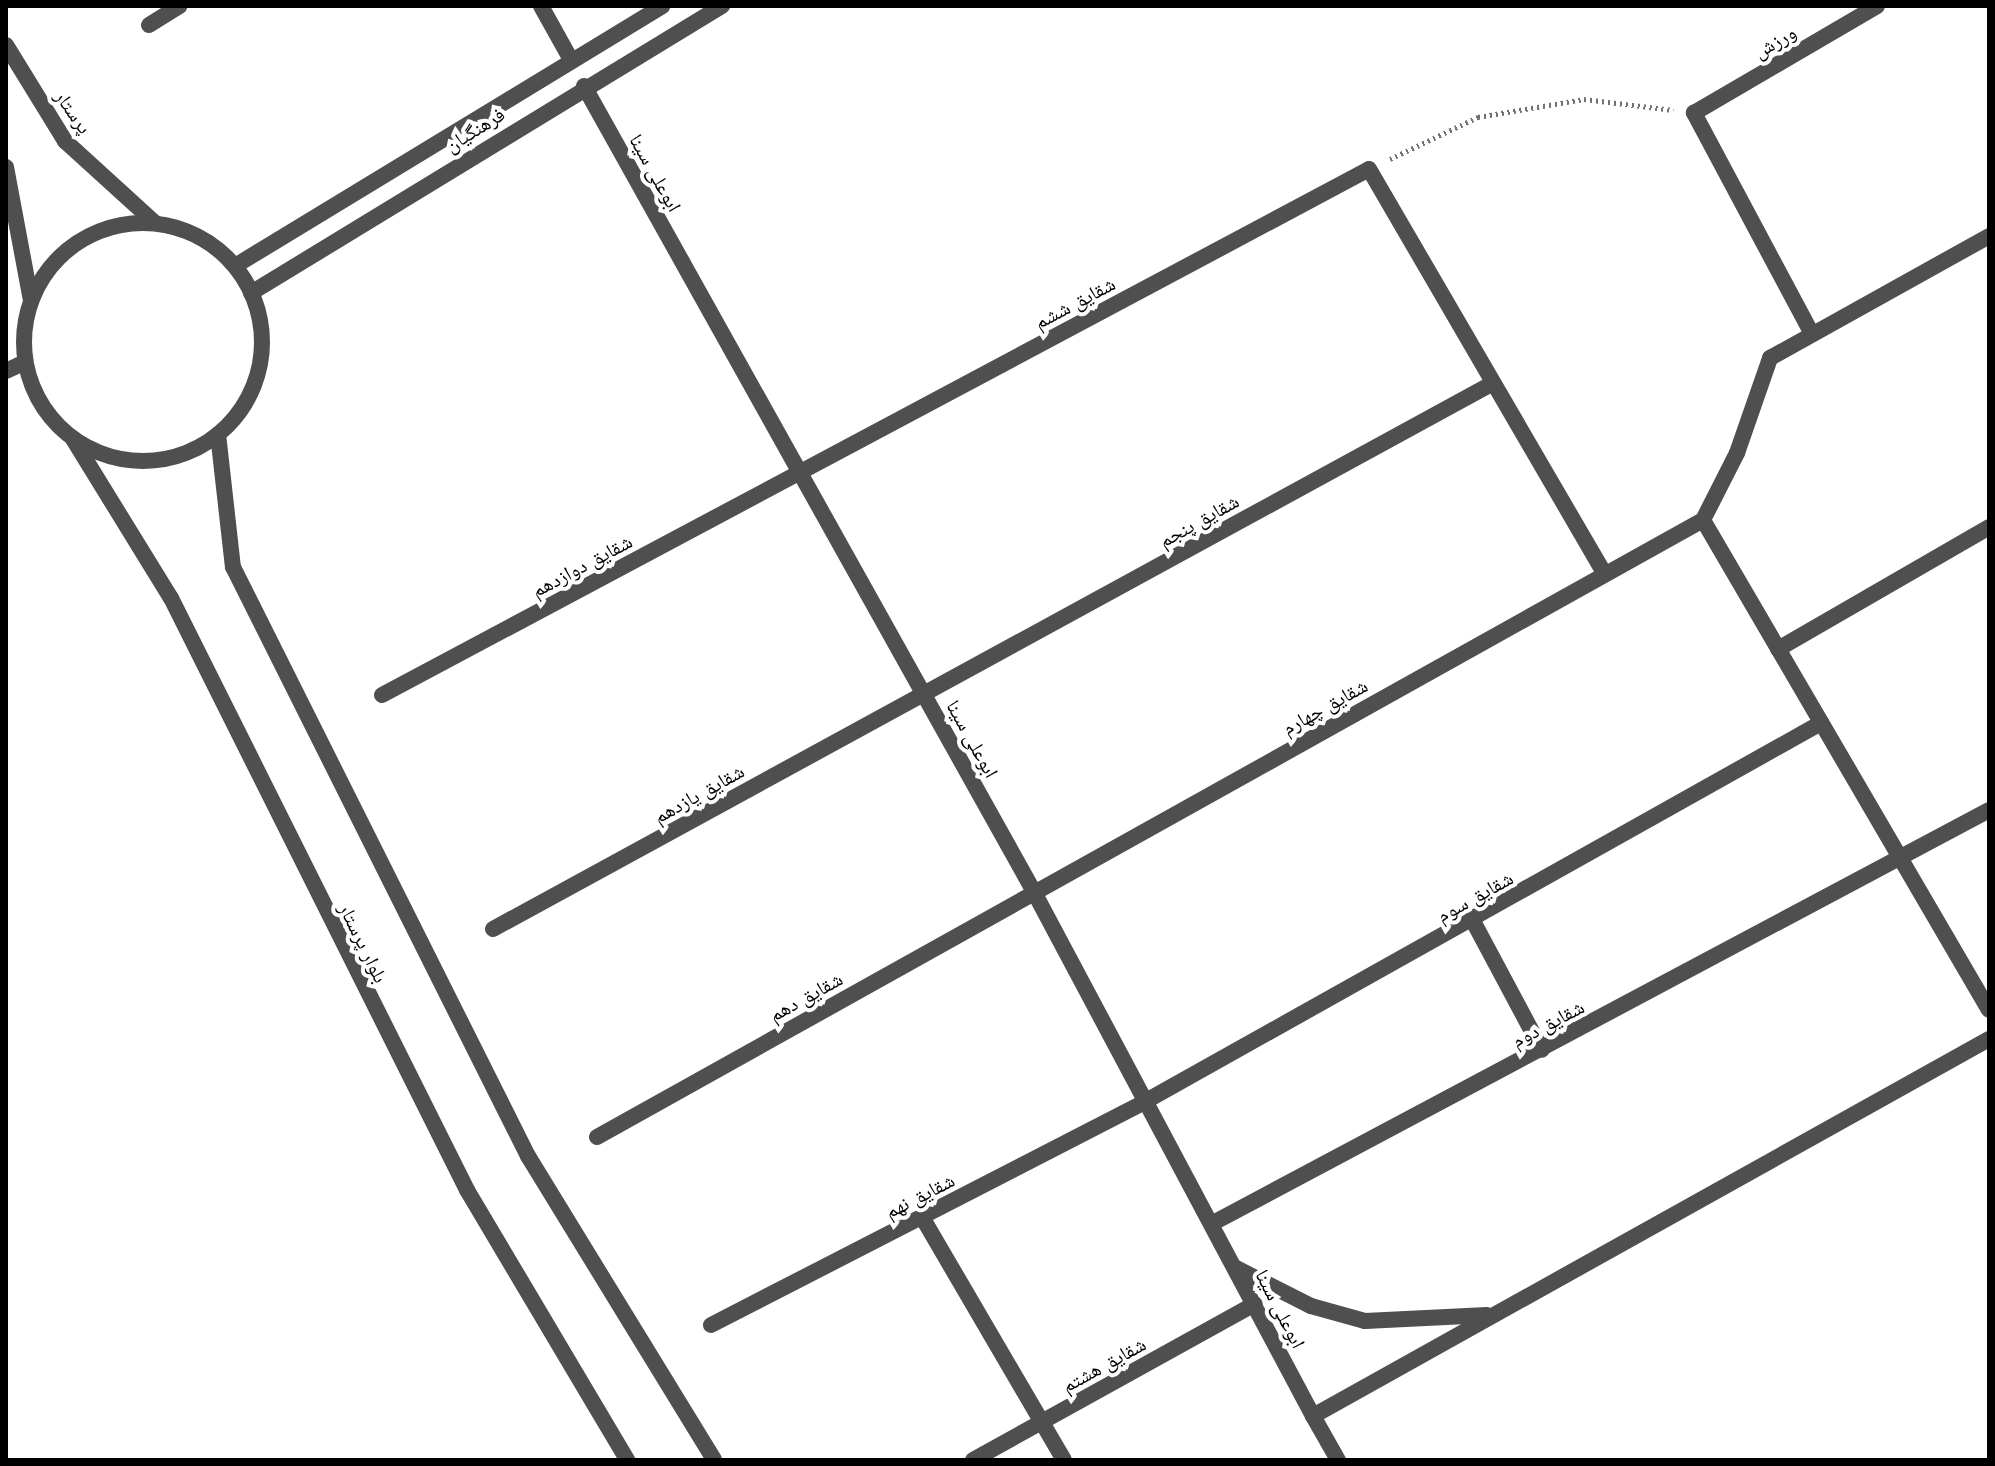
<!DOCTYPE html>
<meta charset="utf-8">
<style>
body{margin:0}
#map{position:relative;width:1995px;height:1466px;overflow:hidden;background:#fff;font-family:Helvetica,"Noto Naskh Arabic",sans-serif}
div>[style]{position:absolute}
.path>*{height:5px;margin-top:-2.5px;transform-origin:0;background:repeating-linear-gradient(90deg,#717171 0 2px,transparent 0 6px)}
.minor>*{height:16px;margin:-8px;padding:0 8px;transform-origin:8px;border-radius:8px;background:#4f4f4f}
.tertiary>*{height:16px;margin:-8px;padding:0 8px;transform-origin:8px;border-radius:8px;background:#4f4f4f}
.tertiary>.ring{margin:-8px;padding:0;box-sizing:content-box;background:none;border:16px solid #4f4f4f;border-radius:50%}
span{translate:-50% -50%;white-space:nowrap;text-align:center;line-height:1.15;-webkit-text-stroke:8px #fff;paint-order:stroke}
.street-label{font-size:20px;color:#000}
.frame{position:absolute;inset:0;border:8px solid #000;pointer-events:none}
</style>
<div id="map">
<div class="path">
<div style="left:1390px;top:159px;width:98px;rotate:-25.5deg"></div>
<div style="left:1478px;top:117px;width:108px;rotate:-9.6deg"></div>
<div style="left:1584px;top:99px;width:90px;rotate:7deg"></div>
</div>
<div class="minor">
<div style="left:541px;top:6px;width:60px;rotate:60.9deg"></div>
<div style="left:149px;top:25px;width:36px;rotate:-32deg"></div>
<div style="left:1812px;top:334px;width:251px;rotate:-118.1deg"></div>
<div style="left:1694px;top:113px;width:212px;rotate:-30.3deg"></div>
<div style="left:6px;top:371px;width:21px;rotate:-25deg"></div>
<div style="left:1703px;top:520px;width:567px;rotate:59.73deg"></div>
<div style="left:1778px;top:649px;width:244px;rotate:-30deg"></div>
<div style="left:382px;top:695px;width:1118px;rotate:-28.05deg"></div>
<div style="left:1369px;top:169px;width:467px;rotate:59.8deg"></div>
<div style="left:1473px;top:921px;width:146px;rotate:61.9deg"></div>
<div style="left:493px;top:929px;width:1139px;rotate:-28.63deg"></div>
<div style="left:597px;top:1137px;width:1266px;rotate:-29.16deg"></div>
<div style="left:1703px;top:520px;width:75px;rotate:-63.1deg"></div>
<div style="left:1737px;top:453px;width:101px;rotate:-70.8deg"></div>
<div style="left:1770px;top:358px;width:251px;rotate:-29.1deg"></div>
<div style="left:922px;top:1217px;width:281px;rotate:59.7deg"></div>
<div style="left:1213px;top:1223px;width:879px;rotate:-28.02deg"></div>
<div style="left:711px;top:1325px;width:489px;rotate:-27.2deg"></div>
<div style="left:1146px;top:1101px;width:774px;rotate:-29.25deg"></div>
<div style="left:1313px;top:1416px;width:51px;rotate:60.4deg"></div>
<div style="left:973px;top:1460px;width:322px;rotate:-29deg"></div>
</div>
<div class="tertiary">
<div style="left:6px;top:45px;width:113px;rotate:58.4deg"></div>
<div style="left:65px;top:141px;width:122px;rotate:42.3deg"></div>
<div style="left:584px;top:86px;width:923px;rotate:60.82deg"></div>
<div style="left:1034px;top:892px;width:594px;rotate:61.97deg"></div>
<div style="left:1313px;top:1416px;width:774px;rotate:-29.15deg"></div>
<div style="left:6px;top:167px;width:135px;rotate:79.4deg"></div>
<div class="ring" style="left:24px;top:223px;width:222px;height:222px"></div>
<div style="left:235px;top:266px;width:500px;rotate:-31.3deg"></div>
<div style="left:251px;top:293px;width:552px;rotate:-31.36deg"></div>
<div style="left:218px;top:434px;width:134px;rotate:83.6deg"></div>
<div style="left:233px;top:567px;width:659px;rotate:63.4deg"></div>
<div style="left:528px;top:1156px;width:356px;rotate:58.5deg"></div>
<div style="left:73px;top:439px;width:187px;rotate:58.4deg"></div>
<div style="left:171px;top:598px;width:662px;rotate:63.43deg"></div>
<div style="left:467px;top:1190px;width:314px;rotate:59.3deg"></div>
<div style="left:1236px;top:1268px;width:84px;rotate:26.9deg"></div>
<div style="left:1311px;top:1306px;width:56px;rotate:15.5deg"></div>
<div style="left:1365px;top:1321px;width:122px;rotate:-2.8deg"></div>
</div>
<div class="street-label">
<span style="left:1775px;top:42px;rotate:-30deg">ورزش</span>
<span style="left:73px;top:112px;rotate:55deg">پرستار</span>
<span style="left:475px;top:130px;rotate:-32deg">فرهنگیان</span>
<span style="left:655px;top:173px;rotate:61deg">ابوعلی سینا</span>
<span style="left:1075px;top:303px;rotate:-28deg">شقایق ششم</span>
<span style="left:1199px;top:521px;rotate:-29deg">شقایق پنجم</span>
<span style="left:582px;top:566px;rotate:-28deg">شقایق دوازدهم</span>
<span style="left:1325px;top:707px;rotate:-29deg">شقایق چهارم</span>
<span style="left:972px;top:739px;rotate:61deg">ابوعلی سینا</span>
<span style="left:699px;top:794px;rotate:-29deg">شقایق یازدهم</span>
<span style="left:1475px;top:897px;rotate:-29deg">شقایق سوم</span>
<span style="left:363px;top:943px;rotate:64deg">بلوار پرستار</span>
<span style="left:806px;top:997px;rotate:-29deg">شقایق دهم</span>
<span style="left:1548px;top:1024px;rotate:-28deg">شقایق دوم</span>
<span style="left:920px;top:1196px;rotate:-27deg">شقایق نهم</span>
<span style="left:1280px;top:1309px;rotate:63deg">ابوعلی سینا</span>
<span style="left:1104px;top:1365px;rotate:-29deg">شقایق هشتم</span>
</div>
<div class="frame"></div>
</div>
